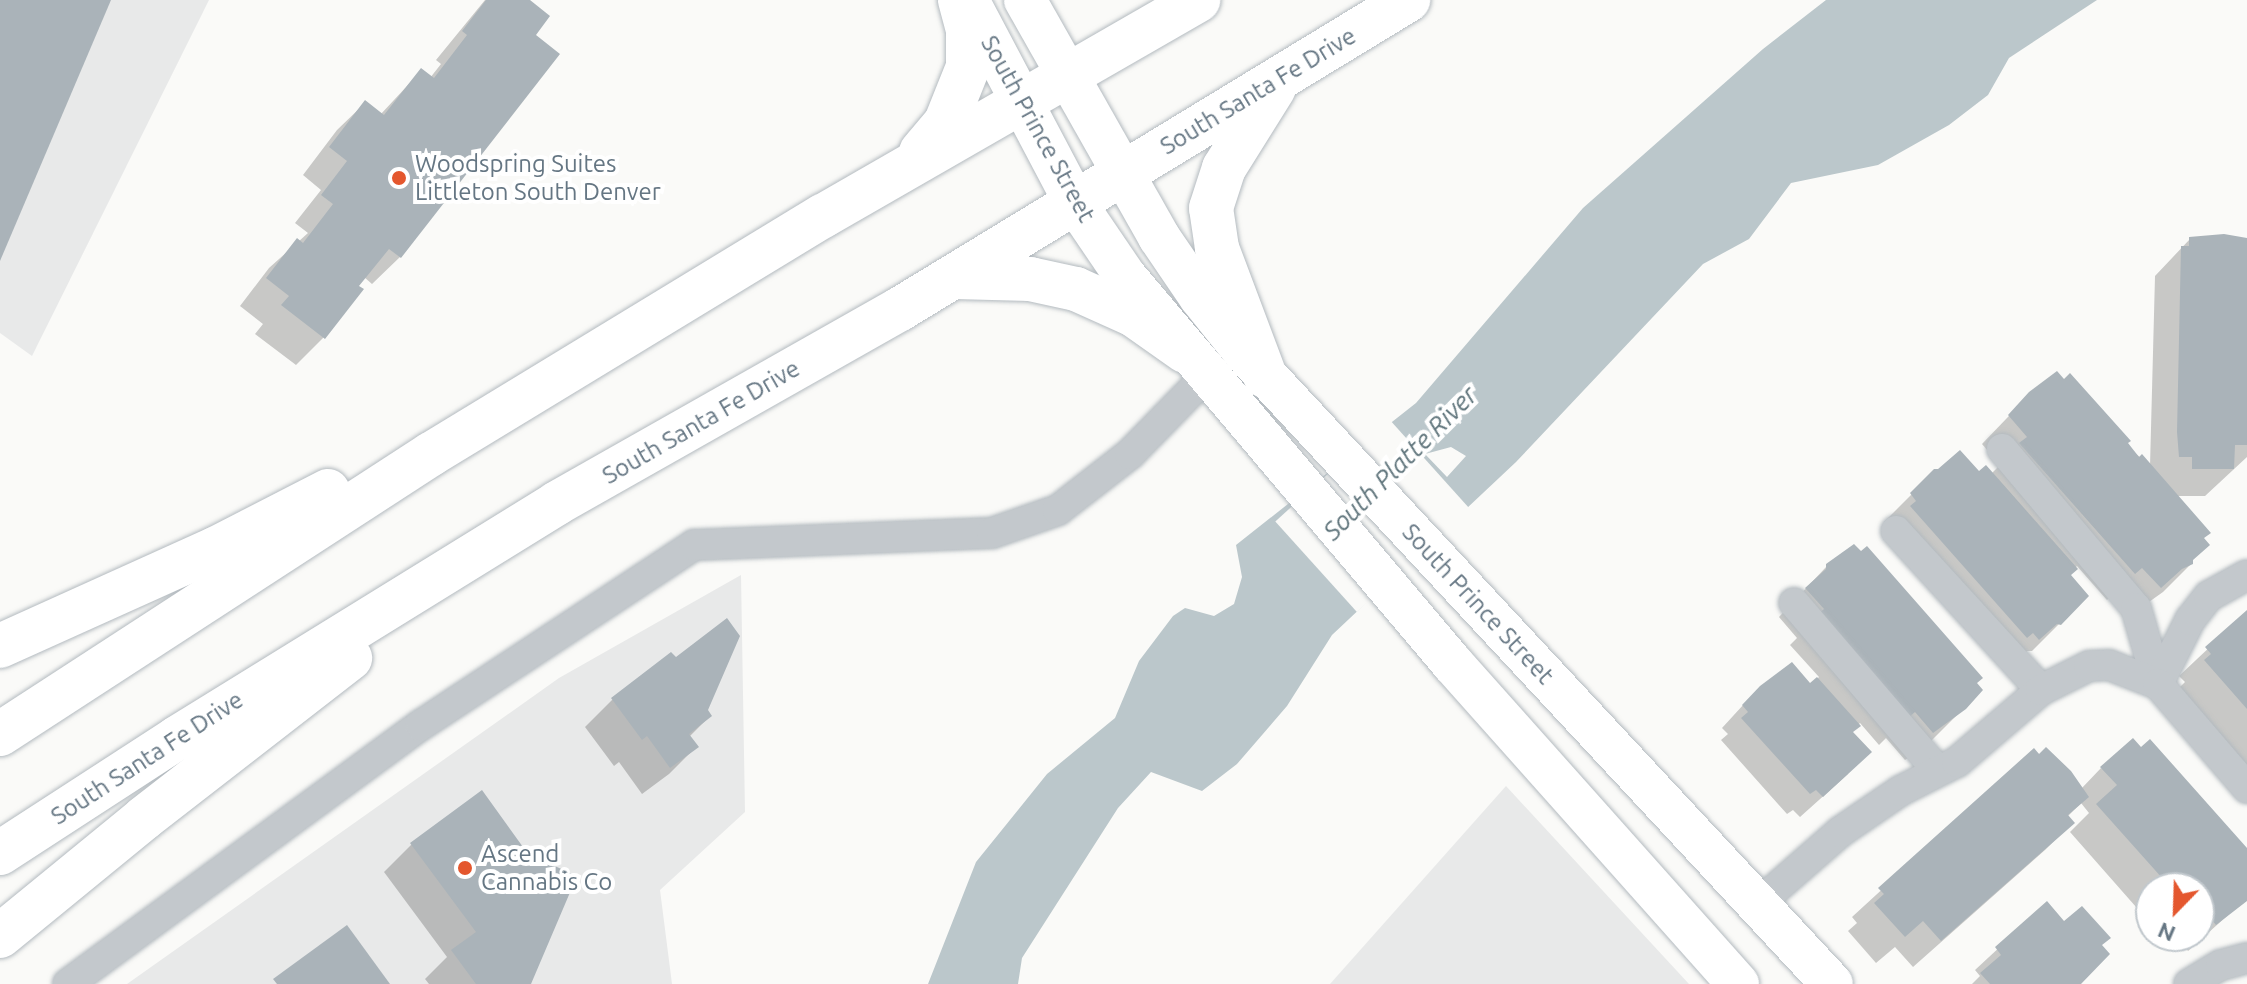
<!DOCTYPE html>
<style>
body{margin:0}
#map{position:relative;width:2247px;height:984px;overflow:hidden;background:#fafaf8;font-family:Ubuntu,sans-serif}
div>[style]{position:absolute}
.built>*{inset:0;background:#e8e9e9}
.water>*{inset:0;background:#bbc7cb}
.pier>*{inset:0;background:#fafaf8;transform-origin:0 0}
.shadow>*{inset:0;background:#0003}
.building>*{inset:0;background:#aab3b9}
.roads{filter:drop-shadow(0 0 2px #b3babf) drop-shadow(0 0 2px #b3babf)}
.street>*{height:30px;margin:-15px;padding:0 15px;transform-origin:15px;border-radius:15px;background:#c3c8cc}
.secondary>*{height:42px;margin:-21px;padding:0 21px;transform-origin:21px;border-radius:21px;background:#fff}
.highway>*{height:44px;margin:-22px;padding:0 22px;transform-origin:22px;border-radius:22px;background:#fff}
.dots>*{width:22px;height:22px;translate:-50% -50%;box-sizing:border-box;border:4px solid #fff;border-radius:50%}
span{translate:-50% -50%;white-space:nowrap;text-align:center;line-height:1.15;-webkit-text-stroke:8px #fff;paint-order:stroke}
.street-label{font-size:24px;color:#657683}
.poi-label{font-size:24px;color:#657683}
.left{translate:0 -50%;text-align:left}
.water-label{font-size:26px;color:#60757c;font-style:italic}
.north{position:absolute;left:2135px;top:872px;width:80px;height:80px;box-sizing:border-box;background:#fff;border:2px solid #c1c8cd;border-radius:50%;rotate:203deg;font-size:22px;font-weight:700;line-height:32px;text-align:center;color:#657683}
.north::after{content:'';display:block;margin:auto;width:28px;height:36px;background:#e4572e;clip-path:polygon(50% 0,100% 100%,50% 72%,0 100%)}
</style>
<div id="map">
<div class="built">
<div style="clip-path:polygon(0 0,209px 0,32px 356px,0 333px)"></div>
<div style="clip-path:polygon(741px 575px,745px 812px,660px 890px,672px 984px,127px 984px,559px 678px)"></div>
<div style="clip-path:polygon(1506px 786px,1689px 984px,1330px 984px)"></div>
</div>
<div class="water">
<div style="clip-path:polygon(evenodd,1826px 0,2097px 0,2009px 58px,1988px 95px,1949px 125px,1878px 165px,1791px 183px,1749px 239px,1703px 264px,1516px 462px,1332px 635px,1287px 706px,1237px 764px,1202px 791px,1151px 772px,1118px 808px,1022px 958px,1018px 984px,928px 984px,976px 862px,1047px 774px,1115px 718px,1139px 661px,1173px 616px,1185px 608px,1214px 616px,1234px 604px,1242px 577px,1236px 545px,1416px 403px,1583px 208px,1763px 49px,1826px 0,1451px 447px,1466px 456px,1447px 477px,1425px 454px,1451px 447px)"></div>
</div>
<div class="pier">
<div style="left:1389px;top:419px;width:122px;height:153px;rotate:48deg"></div>
</div>
<div class="shadow">
<div style="clip-path:polygon(485px 0,527px 0,400px 257px,372px 284px,364px 277px,323px 338px,296px 365px,255px 334px,263px 324px,240px 306px,269px 268px,308px 233px,295px 223px,321px 190px,303px 175px,337px 130px,365px 103px,380px 115px,421px 71px,430px 78px,441px 64px,436px 60px)"></div>
<div style="clip-path:polygon(2190px 239px,2247px 240px,2247px 457px,2205px 496px,2176px 496px,2202px 539px,2191px 564px,2163px 592px,2132px 614px,2114px 594px,2107px 600px,2077px 566px,2068px 575px,2060px 623px,2032px 651px,2027px 651px,2010px 665px,1884px 522px,1935px 471px,1991px 474px,2000px 465px,1982px 444px,2031px 393px,2125px 444px,2150px 466px,2155px 276px)"></div>
<div style="clip-path:polygon(1827px 566px,1975px 684px,1959px 713px,1930px 742px,1905px 760px,1886px 738px,1879px 745px,1860px 723px,1851px 732px,1848px 774px,1800px 817px,1793px 810px,1787px 814px,1721px 740px,1728px 734px,1722px 728px,1744px 704px,1810px 686px,1819px 677px,1790px 645px,1797px 638px,1779px 617px)"></div>
<div style="clip-path:polygon(2247px 612px,2247px 765px,2178px 689px,2185px 682px,2179px 676px)"></div>
<div style="clip-path:polygon(675px 659px,710px 716px,689px 737px,696px 747px,669px 774px,642px 794px,619px 762px,614px 766px,585px 727px,612px 700px)"></div>
<div style="clip-path:polygon(2034px 750px,2081px 789px,2101px 768px,2247px 851px,2247px 898px,2188px 951px,2175px 936px,2199px 936px,2199px 888px,2151px 888px,2151px 924px,2070px 832px,2089px 813px,2081px 803px,2067px 817px,2072px 823px,2045px 850px,1913px 967px,1895px 947px,1876px 963px,1848px 931px,1857px 923px,1852px 917px)"></div>
<div style="clip-path:polygon(412px 844px,529px 984px,429px 984px,425px 979px,447px 957px,384px 872px)"></div>
<div style="clip-path:polygon(2046px 904px,2064px 924px,2100px 946px,2077px 984px,1972px 984px,1980px 976px,1975px 970px)"></div>
</div>
<div class="building">
<div style="clip-path:polygon(0 0,111px 0,0 261px)"></div>
<div style="clip-path:polygon(486px 0,530px 0,550px 16px,536px 35px,560px 54px,401px 258px,389px 249px,359px 286px,364px 289px,325px 339px,281px 305px,289px 296px,266px 278px,297px 238px,303px 243px,333px 204px,321px 195px,347px 161px,329px 147px,365px 100px,384px 115px,421px 68px,434px 78px,467px 35px,462px 31px)"></div>
<div style="clip-path:polygon(2224px 234px,2247px 238px,2247px 445px,2235px 445px,2234px 469px,2192px 469px,2192px 457px,2179px 457px,2177px 432px,2181px 246px,2189px 246px,2189px 237px)"></div>
<div style="clip-path:polygon(2057px 371px,2064px 379px,2070px 373px,2131px 441px,2128px 443px,2139px 457px,2142px 454px,2211px 533px,2204px 538px,2210px 545px,2193px 560px,2193px 564px,2182px 569px,2161px 588px,2142px 568px,2135px 574px,2019px 443px,2027px 437px,2008px 415px,2029px 392px)"></div>
<div style="clip-path:polygon(1960px 450px,1979px 471px,1986px 465px,2078px 569px,2071px 575px,2089px 596px,2061px 625px,2057px 624px,2039px 640px,2033px 633px,2027px 638px,1910px 506px,1916px 501px,1910px 493px,1934px 469px,1938px 469px)"></div>
<div style="clip-path:polygon(1854px 544px,1861px 551px,1867px 546px,1983px 678px,1977px 683px,1983px 690px,1966px 709px,1933px 733px,1915px 712px,1907px 719px,1816px 616px,1824px 609px,1805px 588px,1826px 569px,1826px 564px)"></div>
<div style="clip-path:polygon(2247px 610px,2247px 709px,2204px 660px,2211px 654px,2205px 647px)"></div>
<div style="clip-path:polygon(727px 618px,740px 636px,708px 710px,712px 716px,689px 734px,699px 747px,670px 768px,647px 736px,642px 740px,611px 698px,671px 652px,676px 657px)"></div>
<div style="clip-path:polygon(1792px 662px,1810px 683px,1817px 677px,1861px 726px,1853px 732px,1872px 752px,1823px 797px,1816px 790px,1810px 794px,1741px 718px,1748px 712px,1742px 705px,1760px 686px)"></div>
<div style="clip-path:polygon(2133px 738px,2141px 747px,2150px 739px,2247px 848px,2247px 901px,2216px 925px,2199px 905px,2199px 888px,2171px 888px,2096px 804px,2117px 785px,2100px 767px)"></div>
<div style="clip-path:polygon(2046px 747px,2071px 771px,2089px 797px,2068px 815px,2075px 823px,1941px 941px,1923px 921px,1905px 937px,1874px 903px,1884px 894px,1878px 888px,2034px 748px,2039px 754px)"></div>
<div style="clip-path:polygon(482px 790px,528px 854px,577px 876px,531px 984px,476px 984px,451px 950px,476px 932px,410px 843px)"></div>
<div style="clip-path:polygon(2047px 901px,2064px 921px,2082px 906px,2111px 938px,2102px 945px,2110px 954px,2081px 984px,1990px 984px,1980px 973px,2001px 955px,1995px 947px)"></div>
<div style="clip-path:polygon(347px 925px,390px 984px,277px 984px,273px 979px)"></div>
</div>
<div class="roads">
<div class="street">
<div style="left:2002px;top:449px;width:208px;rotate:49.9deg"></div>
<div style="left:2136px;top:608px;width:79px;rotate:73.9deg"></div>
<div style="left:1896px;top:531px;width:215px;rotate:47.6deg"></div>
<div style="left:1794px;top:603px;width:221px;rotate:49.4deg"></div>
<div style="left:2158px;top:684px;width:72px;rotate:-63.4deg"></div>
<div style="left:2190px;top:620px;width:31px;rotate:-52deg"></div>
<div style="left:2209px;top:596px;width:43px;rotate:-28.9deg"></div>
<div style="left:1759px;top:903px;width:108px;rotate:-41.2deg"></div>
<div style="left:1840px;top:832px;width:73px;rotate:-34.3deg"></div>
<div style="left:1900px;top:791px;width:64px;rotate:-27deg"></div>
<div style="left:1957px;top:762px;width:111px;rotate:-40.6deg"></div>
<div style="left:2041px;top:690px;width:54px;rotate:-26.6deg"></div>
<div style="left:2089px;top:666px;width:20px;rotate:-3deg"></div>
<div style="left:2109px;top:665px;width:53px;rotate:21.2deg"></div>
<div style="left:2158px;top:684px;width:137px;rotate:49.4deg"></div>
<div style="left:68px;top:984px;width:438px;rotate:-36.3deg"></div>
<div style="left:421px;top:725px;width:327px;rotate:-33.4deg"></div>
<div style="left:694px;top:545px;width:298px;rotate:-2.3deg"></div>
<div style="left:992px;top:533px;width:70px;rotate:-19.2deg"></div>
<div style="left:1058px;top:510px;width:91px;rotate:-37.9deg"></div>
<div style="left:1130px;top:454px;width:109px;rotate:-45.7deg"></div>
<div style="left:2189px;top:984px;width:37px;rotate:-31deg"></div>
<div style="left:2221px;top:965px;width:27px;rotate:-15deg"></div>
</div>
<div class="secondary">
<div style="left:968px;top:0;width:227px;rotate:62.2deg"></div>
<div style="left:1074px;top:201px;width:91px;rotate:55.8deg"></div>
<div style="left:1125px;top:276px;width:507px;rotate:49.8deg"></div>
<div style="left:1452px;top:663px;width:430px;rotate:48.3deg"></div>
<div style="left:1025px;top:0;width:272px;rotate:60.5deg"></div>
<div style="left:1159px;top:237px;width:73px;rotate:55.7deg"></div>
<div style="left:1200px;top:297px;width:70px;rotate:51.3deg"></div>
<div style="left:1244px;top:352px;width:863px;rotate:47.07deg"></div>
</div>
<div class="highway">
<div style="left:921px;top:152px;width:39px;rotate:-50deg"></div>
<div style="left:946px;top:122px;width:59px;rotate:-68.2deg"></div>
<div style="left:968px;top:67px;width:37px;rotate:-90deg"></div>
<div style="left:968px;top:30px;width:31px;rotate:-105deg"></div>
<div style="left:955px;top:277px;width:75px;rotate:1.5deg"></div>
<div style="left:1030px;top:279px;width:47px;rotate:12.3deg"></div>
<div style="left:1076px;top:289px;width:64px;rotate:24.1deg"></div>
<div style="left:1134px;top:315px;width:62px;rotate:35.2deg"></div>
<div style="left:1265px;top:376px;width:137px;rotate:-110.6deg"></div>
<div style="left:1217px;top:248px;width:40px;rotate:-98.5deg"></div>
<div style="left:1211px;top:208px;width:42px;rotate:-72deg"></div>
<div style="left:1224px;top:168px;width:94px;rotate:-58deg"></div>
<div style="left:0;top:646px;width:236px;rotate:-24.3deg"></div>
<div style="left:215px;top:549px;width:127px;rotate:-27.2deg"></div>
<div style="left:0;top:734px;width:514px;rotate:-33.01deg"></div>
<div style="left:431px;top:454px;width:459px;rotate:-31.3deg"></div>
<div style="left:823px;top:216px;width:433px;rotate:-29.9deg"></div>
<div style="left:0;top:853px;width:211px;rotate:-33deg"></div>
<div style="left:177px;top:738px;width:447px;rotate:-31.7deg"></div>
<div style="left:557px;top:503px;width:394px;rotate:-29.5deg"></div>
<div style="left:900px;top:309px;width:595px;rotate:-31.31deg"></div>
<div style="left:0;top:936px;width:186px;rotate:-39.3deg"></div>
<div style="left:144px;top:818px;width:261px;rotate:-37.8deg"></div>
</div>
</div>
<div class="dots">
<div style="left:399px;top:178px;background:#e4572e"></div>
<div style="left:465px;top:868px;background:#e4572e"></div>
</div>
<div class="street-label">
<span style="left:1258px;top:91px;rotate:-31deg">South Santa Fe Drive</span>
<span style="left:1038px;top:129px;rotate:61deg">South Prince Street</span>
<span style="left:701px;top:422px;rotate:-30deg">South Santa Fe Drive</span>
<span style="left:1478px;top:604px;rotate:47deg">South Prince Street</span>
<span style="left:147px;top:758px;rotate:-33deg">South Santa Fe Drive</span>
</div>
<div class="poi-label">
<span class="left" style="left:415px;top:178px">Woodspring Suites<br>Littleton South Denver</span>
<span class="left" style="left:481px;top:868px">Ascend<br>Cannabis Co</span>
</div>
<div class="water-label">
<span style="left:1400px;top:463px;rotate:-45deg">South Platte River</span>
</div>
<div class="north">N</div>
</div>
